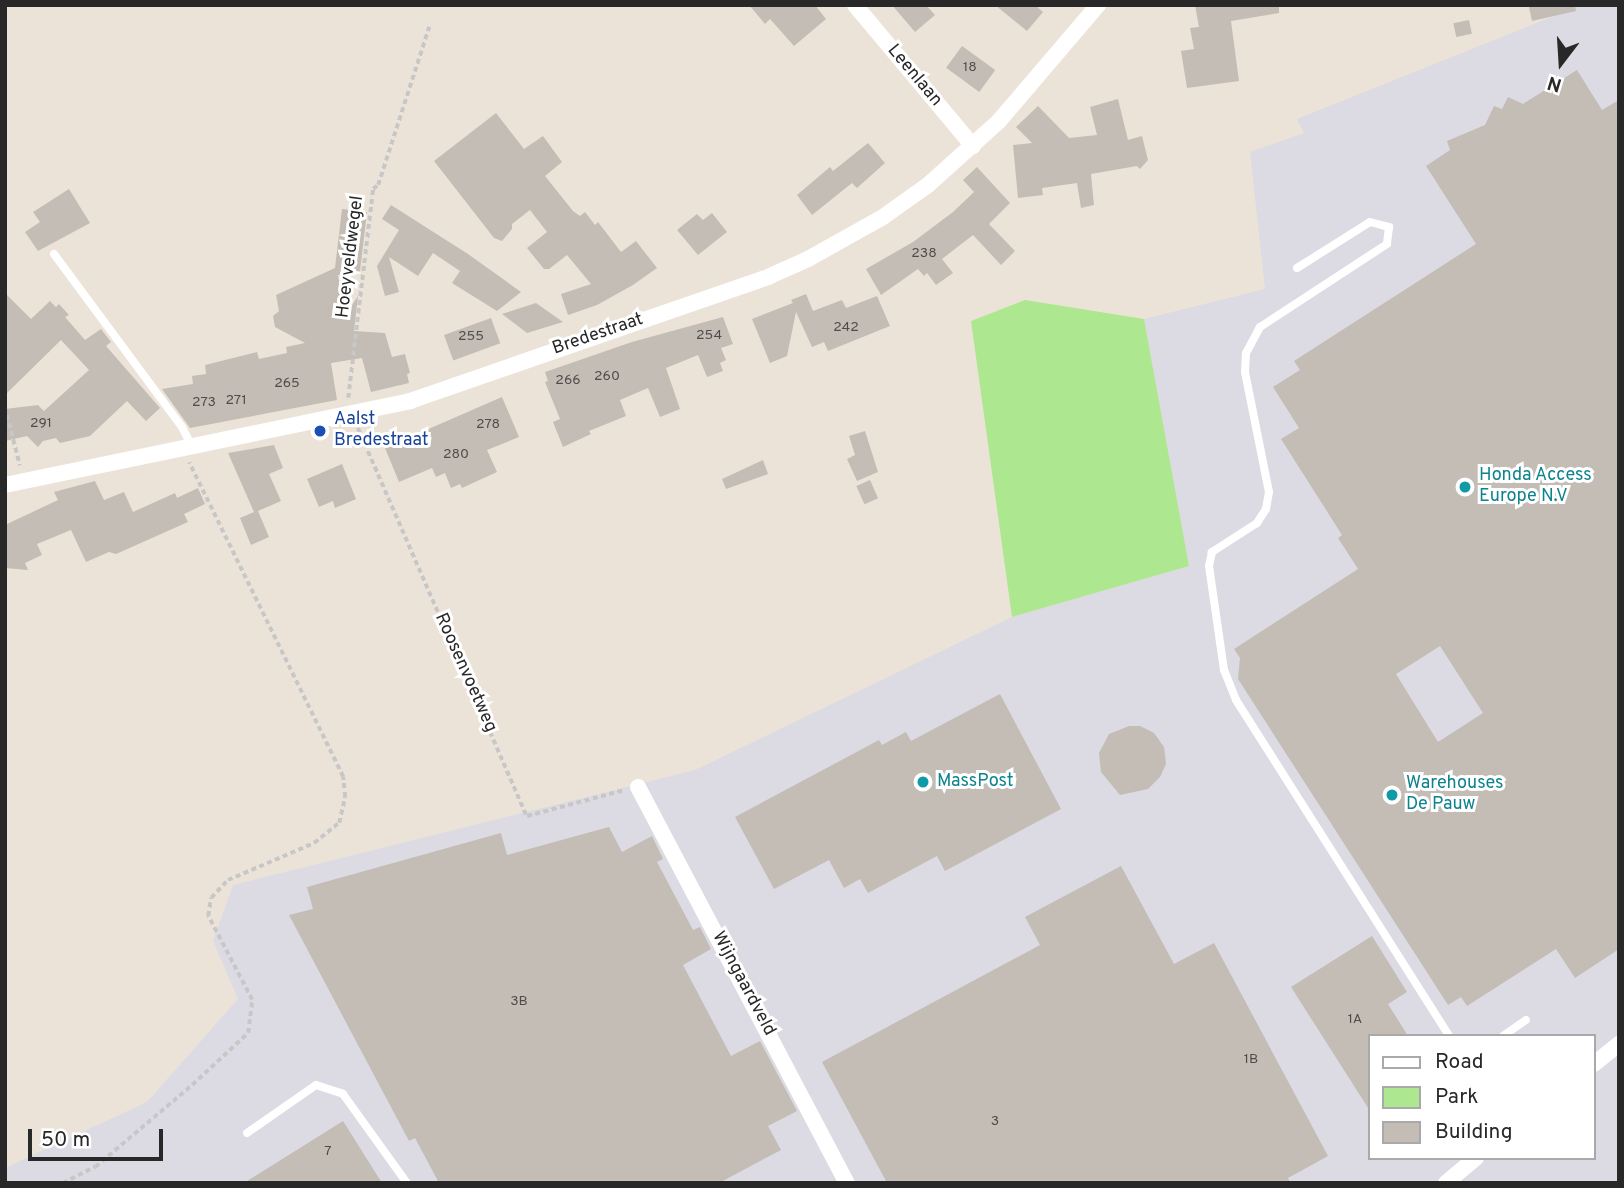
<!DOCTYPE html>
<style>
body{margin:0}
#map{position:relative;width:1624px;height:1188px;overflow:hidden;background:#ece3d8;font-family:Overpass,sans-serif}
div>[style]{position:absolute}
.industrial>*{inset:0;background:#dcdae3}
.green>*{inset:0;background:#ade790}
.building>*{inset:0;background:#c3bdb5;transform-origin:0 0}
.path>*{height:3.5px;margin-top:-1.75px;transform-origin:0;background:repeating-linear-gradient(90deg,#c7c7c7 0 5px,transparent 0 8.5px)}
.lane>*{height:8px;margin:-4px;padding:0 4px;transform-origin:4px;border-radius:4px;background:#fff}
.street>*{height:16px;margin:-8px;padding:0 8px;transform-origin:8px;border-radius:8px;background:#fff}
.dots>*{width:19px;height:19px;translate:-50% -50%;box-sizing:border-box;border:4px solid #fff;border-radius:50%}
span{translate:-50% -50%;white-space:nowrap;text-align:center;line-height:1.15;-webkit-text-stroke:6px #fff;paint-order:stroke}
.number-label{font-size:14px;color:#4f4d4b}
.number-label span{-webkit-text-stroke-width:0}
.street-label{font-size:18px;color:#282828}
.transit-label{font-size:18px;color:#164399}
.left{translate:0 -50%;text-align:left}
.culture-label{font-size:18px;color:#0d838f}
.frame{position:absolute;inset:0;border:7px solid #282828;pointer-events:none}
.legend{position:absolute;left:1368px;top:1034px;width:228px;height:126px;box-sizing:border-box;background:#fff;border:2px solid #a9a9a9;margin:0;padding:9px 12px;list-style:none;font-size:21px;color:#282828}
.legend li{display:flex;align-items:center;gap:14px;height:35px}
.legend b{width:35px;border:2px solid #a9a9a9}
.north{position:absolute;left:1526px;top:28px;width:70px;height:70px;-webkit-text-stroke:5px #fff;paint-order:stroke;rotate:197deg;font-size:19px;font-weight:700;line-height:28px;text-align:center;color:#282828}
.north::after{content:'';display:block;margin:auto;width:24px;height:32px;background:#282828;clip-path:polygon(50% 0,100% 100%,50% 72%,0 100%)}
.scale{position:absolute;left:28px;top:1129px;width:135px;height:32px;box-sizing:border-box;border:4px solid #282828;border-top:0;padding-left:9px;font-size:21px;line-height:24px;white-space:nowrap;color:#282828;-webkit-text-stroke:5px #fff;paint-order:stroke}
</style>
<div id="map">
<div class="industrial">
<div style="clip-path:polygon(evenodd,1619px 5px,1619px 1183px,5px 1183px,5px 1168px,147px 1102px,238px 999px,213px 941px,233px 885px,695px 770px,1012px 617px,1189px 566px,1144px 319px,1265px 289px,1250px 152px,1304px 133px,1297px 119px,1579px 6px,1619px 5px,1370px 1036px,1594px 1036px,1594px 1158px,1370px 1158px,1370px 1036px)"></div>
</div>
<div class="green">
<div style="clip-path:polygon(1025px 300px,1144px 319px,1189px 566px,1012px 617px,971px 321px)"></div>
</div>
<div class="building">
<div style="clip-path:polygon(749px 5px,815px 5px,826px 19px,794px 46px,770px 19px,765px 24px)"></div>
<div style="clip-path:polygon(892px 5px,926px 5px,935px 15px,915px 32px)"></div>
<div style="clip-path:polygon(995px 5px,1035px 5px,1043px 12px,1027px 31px)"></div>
<div style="clip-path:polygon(1195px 5px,1279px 5px,1279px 13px,1231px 21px,1239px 81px,1187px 88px,1181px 51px,1194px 49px,1190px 28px,1199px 27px)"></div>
<div style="clip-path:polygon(1537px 5px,1575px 5px,1576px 11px,1532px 21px,1529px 7px)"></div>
<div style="left:1469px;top:20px;width:14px;height:16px;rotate:78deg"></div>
<div style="left:962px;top:46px;width:41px;height:27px;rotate:36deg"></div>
<div style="clip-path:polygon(evenodd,1577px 70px,1602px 110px,1619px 100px,1619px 949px,1575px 978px,1556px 949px,1467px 1006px,1461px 997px,1448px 1005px,1238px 679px,1240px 658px,1234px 649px,1358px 569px,1338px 538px,1342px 535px,1281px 439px,1299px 428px,1273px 387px,1300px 370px,1294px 361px,1476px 244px,1426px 166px,1450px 150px,1447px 141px,1485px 125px,1494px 106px,1502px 109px,1508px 97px,1523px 104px,1577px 70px,1440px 646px,1483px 713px,1438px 742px,1396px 674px,1440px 646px)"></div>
<div style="clip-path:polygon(1118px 99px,1128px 140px,1142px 136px,1148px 160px,1140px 169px,1137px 166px,1091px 174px,1094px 205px,1081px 208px,1077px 183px,1042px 188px,1043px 195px,1018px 198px,1013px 145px,1032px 143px,1016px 127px,1038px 106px,1069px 138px,1097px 135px,1090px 107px)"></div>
<div style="clip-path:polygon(496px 113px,524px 149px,543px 136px,562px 162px,545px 176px,573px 211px,580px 216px,585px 212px,595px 225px,598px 222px,621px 252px,636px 241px,657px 268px,633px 285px,597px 305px,568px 315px,561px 294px,591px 284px,567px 255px,549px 269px,544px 269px,527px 248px,547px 232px,530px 210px,512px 224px,512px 229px,502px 241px,494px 238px,434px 161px)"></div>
<div style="clip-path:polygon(868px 143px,885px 163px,857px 188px,852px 183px,812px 215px,797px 195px,830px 167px,833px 171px)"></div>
<div style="clip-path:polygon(977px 167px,1010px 203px,989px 224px,1015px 251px,1001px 265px,973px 235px,942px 259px,953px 273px,936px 285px,927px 273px,924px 276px,918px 269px,881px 295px,866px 269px,913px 242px,953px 212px,974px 192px,963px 180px)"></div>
<div style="clip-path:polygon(69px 189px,90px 223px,38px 251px,25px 232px,40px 222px,33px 212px)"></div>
<div style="clip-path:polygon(391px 205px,468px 254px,521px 292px,497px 311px,452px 283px,460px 271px,433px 253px,418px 276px,389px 257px,399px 292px,385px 296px,377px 266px,399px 230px,382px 219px)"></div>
<div style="clip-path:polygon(342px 209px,367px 212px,360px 271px,338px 275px,344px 311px,349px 310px,358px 296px,354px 331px,385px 333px,392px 357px,405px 354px,410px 373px,407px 374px,409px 383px,371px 392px,362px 358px,331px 363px,337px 400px,190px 428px,162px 389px,193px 384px,192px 376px,206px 374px,205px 365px,257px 352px,259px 359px,287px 353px,286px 347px,305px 343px,275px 327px,273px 316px,279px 311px,276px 295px,335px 268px)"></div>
<div style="clip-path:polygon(712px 213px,727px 232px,698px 255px,677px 230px,697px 214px,703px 220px)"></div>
<div style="clip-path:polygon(5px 293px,31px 319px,50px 301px,56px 307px,59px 304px,69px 315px,65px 317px,85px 340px,101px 329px,111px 342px,106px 346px,160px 408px,146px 421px,127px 401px,90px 436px,60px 443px,56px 438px,43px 441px,38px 447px,27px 436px,5px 441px,5px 409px,38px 405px,44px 411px,89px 370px,61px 340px,5px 395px)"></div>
<div style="clip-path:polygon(806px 294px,813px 311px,842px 300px,846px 308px,877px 296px,890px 326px,828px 351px,824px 342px,812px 347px,796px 312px,787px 356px,770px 363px,752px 319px,793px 303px,791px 300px)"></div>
<div style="clip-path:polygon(536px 303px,563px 322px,527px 333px,502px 314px)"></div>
<div style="clip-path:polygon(723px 317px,733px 344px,721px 348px,726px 360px,720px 363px,723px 371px,707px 377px,698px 355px,666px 368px,680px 409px,660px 417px,648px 388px,620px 400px,626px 416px,589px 431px,591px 434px,563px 447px,553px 422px,560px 419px,545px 382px,548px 381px,545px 372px,632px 342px)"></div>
<div style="left:491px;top:318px;width:27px;height:50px;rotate:70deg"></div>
<div style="clip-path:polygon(502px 397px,519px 437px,487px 450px,497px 472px,462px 488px,460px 484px,451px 488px,445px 473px,436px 477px,432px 468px,399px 482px,385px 448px)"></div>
<div style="clip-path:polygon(865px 431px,878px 472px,857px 481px,847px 459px,855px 455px,849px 436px)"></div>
<div style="clip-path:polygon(274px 445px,283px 468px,269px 474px,281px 501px,258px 511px,269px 537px,251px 545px,240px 518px,254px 512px,228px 453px)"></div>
<div style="clip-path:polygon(763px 460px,768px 474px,726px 489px,722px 479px)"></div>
<div style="clip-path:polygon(342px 464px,356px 499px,335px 508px,333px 501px,319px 507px,307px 479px)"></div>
<div style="left:870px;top:480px;width:20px;height:15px;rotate:66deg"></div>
<div style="clip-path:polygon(95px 481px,104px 500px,124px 492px,133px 512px,175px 493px,177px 498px,198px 488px,205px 504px,184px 514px,188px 522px,116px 554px,109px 552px,86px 562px,71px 530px,37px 544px,42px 555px,25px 563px,28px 570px,5px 568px,5px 525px,58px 500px,54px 492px)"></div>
<div style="clip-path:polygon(1000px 694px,1061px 809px,945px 871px,937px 856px,868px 893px,860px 879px,844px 888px,829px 860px,774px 889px,735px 817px,879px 740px,882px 745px,906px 732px,911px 741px)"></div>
<div style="clip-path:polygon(1129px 726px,1140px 726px,1154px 733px,1164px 747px,1166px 764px,1160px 777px,1148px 789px,1120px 795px,1101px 772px,1099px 753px,1109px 734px)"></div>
<div style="clip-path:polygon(609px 827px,622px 852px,652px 836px,663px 859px,657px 862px,693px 930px,700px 927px,711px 949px,683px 965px,731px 1056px,760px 1041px,797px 1111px,768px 1126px,781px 1150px,719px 1183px,439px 1183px,415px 1138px,409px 1141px,289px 915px,313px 909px,307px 887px,501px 833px,507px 855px)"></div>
<div style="clip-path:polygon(1121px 866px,1174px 964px,1214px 943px,1328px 1156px,1288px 1178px,1290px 1183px,887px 1183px,822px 1062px,1040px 945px,1025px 917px)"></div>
<div style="clip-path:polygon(1372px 936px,1407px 992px,1388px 1004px,1408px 1036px,1370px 1036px,1370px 1111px,1291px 987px)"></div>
<div style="clip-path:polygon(343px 1121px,382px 1183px,244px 1183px)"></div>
</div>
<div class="path">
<div style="left:348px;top:398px;width:210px;rotate:-83.2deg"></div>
<div style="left:373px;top:189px;width:6px;rotate:-39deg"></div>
<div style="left:378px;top:185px;width:166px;rotate:-72.1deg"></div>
<div style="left:7px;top:415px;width:52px;rotate:75.4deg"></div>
<div style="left:358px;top:428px;width:423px;rotate:66.5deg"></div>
<div style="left:527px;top:816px;width:101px;rotate:-14.9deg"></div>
<div style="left:63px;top:1183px;width:36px;rotate:-27deg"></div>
<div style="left:95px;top:1167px;width:127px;rotate:-40.2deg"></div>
<div style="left:192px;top:1085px;width:76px;rotate:-42.9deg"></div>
<div style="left:248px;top:1033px;width:33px;rotate:-83deg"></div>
<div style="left:252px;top:1000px;width:95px;rotate:-117.6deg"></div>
<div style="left:208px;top:916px;width:18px;rotate:-81deg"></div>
<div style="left:211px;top:898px;width:25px;rotate:-47deg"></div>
<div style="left:228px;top:880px;width:94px;rotate:-23.3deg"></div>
<div style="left:314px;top:843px;width:32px;rotate:-39deg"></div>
<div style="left:339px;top:823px;width:27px;rotate:-77deg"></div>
<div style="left:345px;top:797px;width:20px;rotate:-96deg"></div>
<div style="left:343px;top:777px;width:350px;rotate:-116.1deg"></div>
</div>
<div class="lane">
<div style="left:54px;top:254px;width:215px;rotate:53.5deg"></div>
<div style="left:182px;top:427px;width:20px;rotate:63deg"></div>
<div style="left:1297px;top:268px;width:86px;rotate:-32.2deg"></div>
<div style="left:1370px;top:222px;width:20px;rotate:15deg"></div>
<div style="left:1389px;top:227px;width:17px;rotate:97deg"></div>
<div style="left:1387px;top:244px;width:152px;rotate:146.8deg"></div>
<div style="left:1260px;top:327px;width:30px;rotate:118deg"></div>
<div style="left:1246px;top:353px;width:19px;rotate:93deg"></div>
<div style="left:1245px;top:372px;width:122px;rotate:78.7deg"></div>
<div style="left:1269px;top:492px;width:17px;rotate:100deg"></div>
<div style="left:1266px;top:509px;width:17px;rotate:123deg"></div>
<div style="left:1257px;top:523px;width:54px;rotate:147.2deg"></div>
<div style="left:1212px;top:552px;width:14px;rotate:102deg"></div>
<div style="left:1209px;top:566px;width:105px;rotate:81.8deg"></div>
<div style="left:1224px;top:670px;width:32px;rotate:68deg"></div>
<div style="left:1236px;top:700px;width:398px;rotate:57.6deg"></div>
<div style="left:1503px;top:1036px;width:28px;rotate:-35deg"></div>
<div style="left:247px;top:1133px;width:84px;rotate:-34.8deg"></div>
<div style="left:316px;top:1085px;width:28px;rotate:18deg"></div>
<div style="left:343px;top:1094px;width:110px;rotate:54.3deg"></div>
</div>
<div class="street">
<div style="left:855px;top:5px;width:184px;rotate:50.1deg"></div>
<div style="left:5px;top:485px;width:414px;rotate:-11.7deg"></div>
<div style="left:410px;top:401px;width:381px;rotate:-19.1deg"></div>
<div style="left:770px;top:276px;width:42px;rotate:-24.1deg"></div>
<div style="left:808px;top:259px;width:86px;rotate:-29.2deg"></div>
<div style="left:883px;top:217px;width:55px;rotate:-35.4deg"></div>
<div style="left:928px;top:185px;width:96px;rotate:-42deg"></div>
<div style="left:999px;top:121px;width:153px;rotate:-49.5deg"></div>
<div style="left:638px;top:787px;width:448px;rotate:62.2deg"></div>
<div style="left:1594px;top:1064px;width:32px;rotate:-39deg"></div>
<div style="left:1446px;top:1183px;width:39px;rotate:-40deg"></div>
</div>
<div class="dots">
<div style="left:320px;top:431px;background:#1a4fb4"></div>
<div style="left:1465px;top:487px;background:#0f9aa8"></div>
<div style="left:923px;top:782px;background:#0f9aa8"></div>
<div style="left:1392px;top:795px;background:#0f9aa8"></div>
</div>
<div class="number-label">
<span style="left:970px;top:68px">18</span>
<span style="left:924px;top:254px">238</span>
<span style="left:846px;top:328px">242</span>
<span style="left:709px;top:336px">254</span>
<span style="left:471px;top:337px">255</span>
<span style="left:607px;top:377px">260</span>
<span style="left:568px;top:381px">266</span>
<span style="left:287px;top:384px">265</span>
<span style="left:236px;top:401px">271</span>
<span style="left:204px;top:403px">273</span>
<span style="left:41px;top:424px">291</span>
<span style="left:488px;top:425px">278</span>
<span style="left:456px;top:455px">280</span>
<span style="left:519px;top:1002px">3B</span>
<span style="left:1355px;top:1020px">1A</span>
<span style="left:1251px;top:1060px">1B</span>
<span style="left:995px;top:1122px">3</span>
<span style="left:328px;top:1152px">7</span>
</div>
<div class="street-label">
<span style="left:914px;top:76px;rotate:50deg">Leenlaan</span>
<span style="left:351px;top:257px;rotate:-83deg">Hoeyveldwegel</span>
<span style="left:598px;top:335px;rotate:-19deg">Bredestraat</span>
<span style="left:465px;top:673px;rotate:66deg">Roosenvoetweg</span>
<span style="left:743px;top:984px;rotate:62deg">Wijngaardveld</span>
</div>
<div class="transit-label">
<span class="left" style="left:334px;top:431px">Aalst<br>Bredestraat</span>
</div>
<div class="culture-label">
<span class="left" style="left:1479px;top:487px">Honda Access<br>Europe N.V</span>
<span class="left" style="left:937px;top:782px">MassPost</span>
<span class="left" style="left:1406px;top:795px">Warehouses<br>De Pauw</span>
</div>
<div class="frame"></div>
<ul class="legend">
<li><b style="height:9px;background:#fff"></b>Road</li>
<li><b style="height:19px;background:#ade790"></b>Park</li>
<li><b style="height:19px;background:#c3bdb5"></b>Building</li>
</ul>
<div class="north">N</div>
<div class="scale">50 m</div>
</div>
